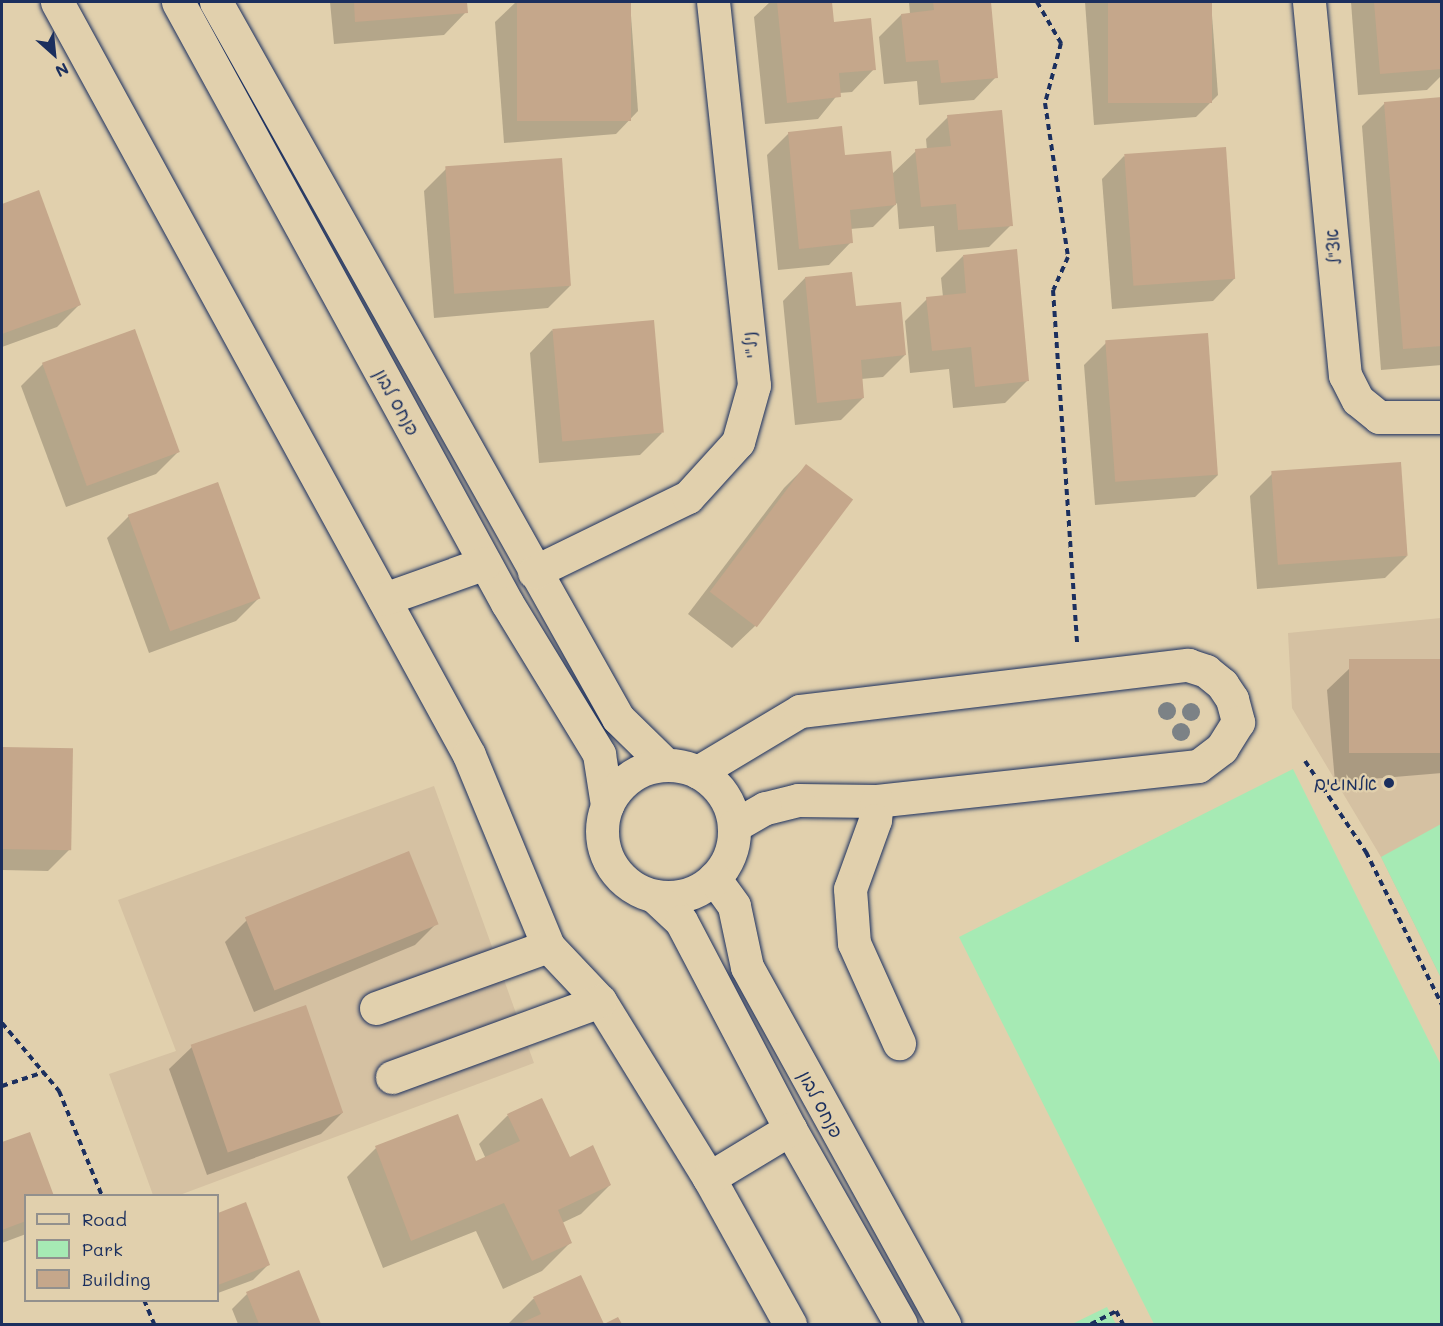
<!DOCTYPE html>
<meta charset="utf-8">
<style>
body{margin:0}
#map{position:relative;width:1443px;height:1326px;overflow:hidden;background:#e1d0ad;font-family:Mali,"Playpen Sans Hebrew",sans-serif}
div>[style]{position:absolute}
.built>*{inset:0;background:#d5c1a2}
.green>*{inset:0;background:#a6eab4}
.shadow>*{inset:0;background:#0003}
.building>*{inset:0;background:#c5a78b;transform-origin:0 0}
.path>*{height:4px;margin-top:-2px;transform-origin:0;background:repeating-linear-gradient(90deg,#1b2f5e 0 6px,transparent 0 10.5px)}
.roads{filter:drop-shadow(0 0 2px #1b2f5e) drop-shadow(0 0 2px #1b2f5e)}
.minor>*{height:33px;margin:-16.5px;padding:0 16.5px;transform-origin:16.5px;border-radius:16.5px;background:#e1d0ad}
.minor>.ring{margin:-16.5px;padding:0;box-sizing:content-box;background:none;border:33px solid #e1d0ad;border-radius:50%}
.trees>*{width:18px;height:18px;margin:-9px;border-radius:50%;background:#7c8286}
.dots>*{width:16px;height:16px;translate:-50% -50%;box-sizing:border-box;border:3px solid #e1d0ad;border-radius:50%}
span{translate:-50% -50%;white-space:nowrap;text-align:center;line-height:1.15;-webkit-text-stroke:4.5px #e1d0ad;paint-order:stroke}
.street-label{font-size:18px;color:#1b2f5e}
.poi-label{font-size:18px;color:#1b2f5e}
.right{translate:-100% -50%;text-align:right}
.frame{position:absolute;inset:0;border:3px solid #1b2f5e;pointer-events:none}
.legend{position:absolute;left:24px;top:1194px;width:195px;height:108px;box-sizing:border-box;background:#e1d0ad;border:2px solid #92908d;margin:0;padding:8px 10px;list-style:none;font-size:18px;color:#1b2f5e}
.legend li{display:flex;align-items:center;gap:12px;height:30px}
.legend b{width:30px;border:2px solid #92908d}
.north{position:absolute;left:24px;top:24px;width:60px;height:60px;-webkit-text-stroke:4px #e1d0ad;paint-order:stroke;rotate:153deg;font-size:16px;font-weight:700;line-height:24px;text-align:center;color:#1b2f5e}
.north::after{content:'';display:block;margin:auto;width:21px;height:27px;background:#1b2f5e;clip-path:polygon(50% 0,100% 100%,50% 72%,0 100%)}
</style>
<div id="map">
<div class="built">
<div style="clip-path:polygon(1441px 618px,1441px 978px,1381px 857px,1292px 708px,1288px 633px)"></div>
<div style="clip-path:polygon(434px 786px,534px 1063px,177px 1196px,153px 1195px,109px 1074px,176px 1051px,118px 900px)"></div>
</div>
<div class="green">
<div style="clip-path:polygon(1293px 769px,1441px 1065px,1441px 1324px,1154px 1324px,959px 937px)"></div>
<div style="clip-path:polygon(1441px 824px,1441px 978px,1381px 857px)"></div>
<div style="clip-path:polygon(1107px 1307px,1116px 1324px,1072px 1324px)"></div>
</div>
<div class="shadow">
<div style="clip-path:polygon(330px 2px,465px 2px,466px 12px,444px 35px,334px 44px)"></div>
<div style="clip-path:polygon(516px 2px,630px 2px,638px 111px,616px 134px,504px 143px,495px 22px)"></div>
<div style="clip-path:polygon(770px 2px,831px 2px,833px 23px,874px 69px,852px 92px,839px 93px,818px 119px,765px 124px,754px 17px)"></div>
<div style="clip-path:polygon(909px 2px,989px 2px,996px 77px,974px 100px,919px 105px,917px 81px,884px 84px,879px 37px,901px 15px,910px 14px)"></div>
<div style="clip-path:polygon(1085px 2px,1211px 2px,1218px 95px,1196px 117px,1094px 125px)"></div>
<div style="clip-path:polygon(1351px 2px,1442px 2px,1442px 75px,1427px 90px,1358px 95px)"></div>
<div style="clip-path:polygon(1442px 99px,1442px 365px,1381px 370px,1362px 126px,1384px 104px)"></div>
<div style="clip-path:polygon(948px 117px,1011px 225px,989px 247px,936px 252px,934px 226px,899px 229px,897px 203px,873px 227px,850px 229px,851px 242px,829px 265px,778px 270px,767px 155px,789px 133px,892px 174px,916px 151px,927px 150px,926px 139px)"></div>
<div style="clip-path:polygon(1124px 156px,1235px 278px,1213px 301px,1112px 309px,1102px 179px)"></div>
<div style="clip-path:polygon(446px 169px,570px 286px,548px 308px,434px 318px,424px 191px)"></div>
<div style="clip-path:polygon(38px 192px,79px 305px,57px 327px,2px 347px,2px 205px)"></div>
<div style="clip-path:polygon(963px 256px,1027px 381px,1005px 403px,953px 408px,949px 369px,910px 373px,905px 321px,927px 299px,943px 297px,941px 278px)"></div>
<div style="clip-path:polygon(805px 278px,854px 308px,905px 355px,883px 377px,861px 379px,863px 398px,841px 420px,795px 425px,783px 301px)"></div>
<div style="clip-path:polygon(552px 330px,662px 433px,640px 455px,539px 463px,530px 353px)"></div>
<div style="clip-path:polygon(1106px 343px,1218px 475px,1195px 497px,1095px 505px,1084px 365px)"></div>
<div style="clip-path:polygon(43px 364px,178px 452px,156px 474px,66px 507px,21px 386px)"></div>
<div style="clip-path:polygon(806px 466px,755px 626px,732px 648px,688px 614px,784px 488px)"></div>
<div style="clip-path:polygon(1272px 474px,1407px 556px,1385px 578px,1257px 589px,1250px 496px)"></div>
<div style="clip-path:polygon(129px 516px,259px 598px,236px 621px,149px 653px,107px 538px)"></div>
<div style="clip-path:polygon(1442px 660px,1442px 773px,1335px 782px,1327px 690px,1350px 668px)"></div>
<div style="clip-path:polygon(2px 749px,72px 750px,70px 849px,48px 871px,2px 870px)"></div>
<div style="clip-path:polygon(247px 920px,437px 923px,415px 945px,254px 1012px,225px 942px)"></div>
<div style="clip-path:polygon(192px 1047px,343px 1112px,321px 1134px,207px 1175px,169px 1069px)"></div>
<div style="clip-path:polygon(541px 1100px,569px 1159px,610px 1185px,581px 1214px,562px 1223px,571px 1242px,542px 1271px,503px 1289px,476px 1231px,383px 1268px,347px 1177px,376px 1148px,457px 1116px,476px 1164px,486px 1159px,479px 1144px,507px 1116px)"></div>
<div style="clip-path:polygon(29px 1134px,26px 1234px,2px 1243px,2px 1144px)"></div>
<div style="clip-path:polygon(245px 1204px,268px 1265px,253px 1280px,218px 1293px,218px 1214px)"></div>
<div style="clip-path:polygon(298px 1272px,320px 1324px,238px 1324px,232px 1309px,247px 1294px)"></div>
<div style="clip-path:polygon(580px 1277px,603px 1324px,508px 1324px,533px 1299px)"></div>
</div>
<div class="building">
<div style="clip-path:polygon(354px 2px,467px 2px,468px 13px,355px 22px)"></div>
<div style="left:517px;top:2px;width:114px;height:119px"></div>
<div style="clip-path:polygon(777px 2px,832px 2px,834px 22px,871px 18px,876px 70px,839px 73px,841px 97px,787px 103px)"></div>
<div style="clip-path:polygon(933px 2px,991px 2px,998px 78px,941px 83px,938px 60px,906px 62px,901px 14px,934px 10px)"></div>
<div style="left:1108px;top:2px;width:104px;height:101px"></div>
<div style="clip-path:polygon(1374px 2px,1442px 2px,1442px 69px,1380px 74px)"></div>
<div style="clip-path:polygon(1442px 97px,1442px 346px,1403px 349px,1384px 102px)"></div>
<div style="clip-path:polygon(1002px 110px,1013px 226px,958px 230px,956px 204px,921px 207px,915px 149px,951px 146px,947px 115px)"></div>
<div style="clip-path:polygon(842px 126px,845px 155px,891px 151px,896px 205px,850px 210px,853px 243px,799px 249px,788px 132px)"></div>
<div style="left:1226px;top:147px;width:132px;height:102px;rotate:86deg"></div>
<div style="left:562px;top:158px;width:128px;height:117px;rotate:86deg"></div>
<div style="clip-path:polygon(39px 190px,81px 305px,2px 334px,2px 204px)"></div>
<div style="clip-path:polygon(1017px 249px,1029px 381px,975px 387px,971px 347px,932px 351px,926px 297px,966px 293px,963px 255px)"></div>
<div style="clip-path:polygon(852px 272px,856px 306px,901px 302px,906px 355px,861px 360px,864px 398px,817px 403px,805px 277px)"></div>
<div style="left:654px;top:320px;width:113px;height:102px;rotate:85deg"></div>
<div style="left:135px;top:329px;width:131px;height:99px;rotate:70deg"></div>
<div style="left:1208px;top:333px;width:142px;height:103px;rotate:86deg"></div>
<div style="left:1401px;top:462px;width:94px;height:130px;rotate:86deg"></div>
<div style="left:806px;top:464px;width:59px;height:160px;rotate:37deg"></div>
<div style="left:218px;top:482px;width:124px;height:96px;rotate:70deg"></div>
<div style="left:1442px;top:659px;width:94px;height:93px;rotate:90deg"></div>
<div style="left:2px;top:747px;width:71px;height:102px;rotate:1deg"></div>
<div style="left:409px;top:851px;width:79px;height:177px;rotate:68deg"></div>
<div style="left:306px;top:1005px;width:114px;height:122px;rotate:71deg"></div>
<div style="clip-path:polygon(542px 1098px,570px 1157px,593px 1145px,611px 1185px,558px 1210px,572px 1243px,532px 1261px,504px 1203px,411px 1241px,375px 1146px,458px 1114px,476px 1161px,520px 1141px,507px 1114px)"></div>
<div style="clip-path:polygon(30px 1132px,54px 1196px,26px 1196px,26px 1221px,2px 1230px,2px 1142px)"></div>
<div style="clip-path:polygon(246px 1202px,270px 1265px,218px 1285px,218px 1213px)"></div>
<div style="clip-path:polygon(299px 1270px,321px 1324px,259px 1324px,246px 1292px)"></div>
<div style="clip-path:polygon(581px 1275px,604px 1324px,618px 1317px,622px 1324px,519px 1324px,541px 1314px,533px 1297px)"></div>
</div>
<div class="path">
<div style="left:1037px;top:2px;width:48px;rotate:59.7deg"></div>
<div style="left:1061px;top:43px;width:62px;rotate:104.9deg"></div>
<div style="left:1045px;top:103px;width:156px;rotate:81.5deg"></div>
<div style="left:1068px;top:257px;width:36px;rotate:114deg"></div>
<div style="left:1053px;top:290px;width:356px;rotate:86.1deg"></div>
<div style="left:1305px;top:761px;width:110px;rotate:56.2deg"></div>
<div style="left:1366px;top:852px;width:171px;rotate:63.6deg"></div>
<div style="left:2px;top:1023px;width:89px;rotate:50deg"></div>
<div style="left:59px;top:1091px;width:113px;rotate:67.7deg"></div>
<div style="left:2px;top:1086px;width:44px;rotate:-18.4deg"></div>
<div style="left:144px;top:1300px;width:26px;rotate:67deg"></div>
<div style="left:1091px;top:1324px;width:28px;rotate:-27deg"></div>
<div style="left:1116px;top:1311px;width:15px;rotate:62deg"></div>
</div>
<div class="roads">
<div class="minor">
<div style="left:57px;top:2px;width:858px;rotate:61.31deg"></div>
<div style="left:469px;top:755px;width:207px;rotate:67.5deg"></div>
<div style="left:548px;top:946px;width:76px;rotate:46.6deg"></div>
<div style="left:600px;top:1001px;width:208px;rotate:58.4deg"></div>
<div style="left:709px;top:1178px;width:167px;rotate:61deg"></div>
<div style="left:178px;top:2px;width:685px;rotate:61.3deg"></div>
<div style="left:507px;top:603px;width:177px;rotate:58.6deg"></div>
<div style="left:599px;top:754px;width:52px;rotate:81.1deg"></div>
<div style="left:216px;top:2px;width:821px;rotate:60.69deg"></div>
<div style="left:618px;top:718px;width:67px;rotate:44.4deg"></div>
<div style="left:1309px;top:2px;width:375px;rotate:84.5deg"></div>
<div style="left:1345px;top:375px;width:28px;rotate:63deg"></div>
<div style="left:1358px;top:400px;width:27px;rotate:39deg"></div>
<div style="left:1379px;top:417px;width:63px"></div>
<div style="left:534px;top:572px;width:171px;rotate:-26deg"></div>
<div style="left:688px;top:497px;width:74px;rotate:-47.7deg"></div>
<div style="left:738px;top:442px;width:59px;rotate:-74.3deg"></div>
<div style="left:754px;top:385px;width:385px;rotate:-96.1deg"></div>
<div style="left:384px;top:599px;width:107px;rotate:-19.6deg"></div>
<div class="ring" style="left:602px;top:765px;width:99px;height:99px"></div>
<div style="left:698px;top:772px;width:119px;rotate:-30.9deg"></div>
<div style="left:800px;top:711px;width:391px;rotate:-6.8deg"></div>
<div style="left:1188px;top:665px;width:19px;rotate:18deg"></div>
<div style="left:1206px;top:671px;width:21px;rotate:39deg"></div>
<div style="left:1222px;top:684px;width:18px;rotate:56deg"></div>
<div style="left:1232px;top:699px;width:24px;rotate:75deg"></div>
<div style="left:1238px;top:722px;width:31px;rotate:122deg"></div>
<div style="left:1222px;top:748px;width:30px;rotate:143deg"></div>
<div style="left:1198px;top:766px;width:323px;rotate:173.8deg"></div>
<div style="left:877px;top:801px;width:79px;rotate:-179.3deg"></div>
<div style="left:798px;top:800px;width:34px;rotate:166deg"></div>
<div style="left:765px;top:808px;width:36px;rotate:150deg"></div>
<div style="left:877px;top:801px;width:19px;rotate:96deg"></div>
<div style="left:875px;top:820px;width:73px;rotate:109.9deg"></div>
<div style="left:850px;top:889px;width:54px;rotate:85.8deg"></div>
<div style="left:854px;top:943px;width:110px;rotate:65.8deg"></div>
<div style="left:714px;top:878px;width:34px;rotate:54deg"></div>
<div style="left:734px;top:906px;width:62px;rotate:78deg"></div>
<div style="left:747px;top:967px;width:408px;rotate:61.1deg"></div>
<div style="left:654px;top:896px;width:37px;rotate:43deg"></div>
<div style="left:681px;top:921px;width:235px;rotate:62.3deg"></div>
<div style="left:790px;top:1129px;width:224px;rotate:60.4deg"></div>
<div style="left:376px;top:1008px;width:183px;rotate:-19.8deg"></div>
<div style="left:392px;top:1077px;width:221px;rotate:-20.1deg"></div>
<div style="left:709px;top:1178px;width:95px;rotate:-31.2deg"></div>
</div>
</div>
<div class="trees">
<div style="left:1167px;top:711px"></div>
<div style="left:1191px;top:712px"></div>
<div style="left:1181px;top:732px"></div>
</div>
<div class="dots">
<div style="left:1389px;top:783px;background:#1b2f5e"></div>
</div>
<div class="street-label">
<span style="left:1333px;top:247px;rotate:-96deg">אצ"ל</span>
<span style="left:750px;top:345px;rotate:-96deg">ניל"י</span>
<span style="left:397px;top:402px;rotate:61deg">פנחס לבון</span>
<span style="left:821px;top:1104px;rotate:62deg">פנחס לבון</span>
</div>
<div class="poi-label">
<span class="right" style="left:1377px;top:783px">אלמוגים</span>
</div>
<div class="frame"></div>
<ul class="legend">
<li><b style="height:8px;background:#e1d0ad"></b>Road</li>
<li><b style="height:16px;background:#a6eab4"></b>Park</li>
<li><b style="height:16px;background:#c5a78b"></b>Building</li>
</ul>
<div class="north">N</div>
</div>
